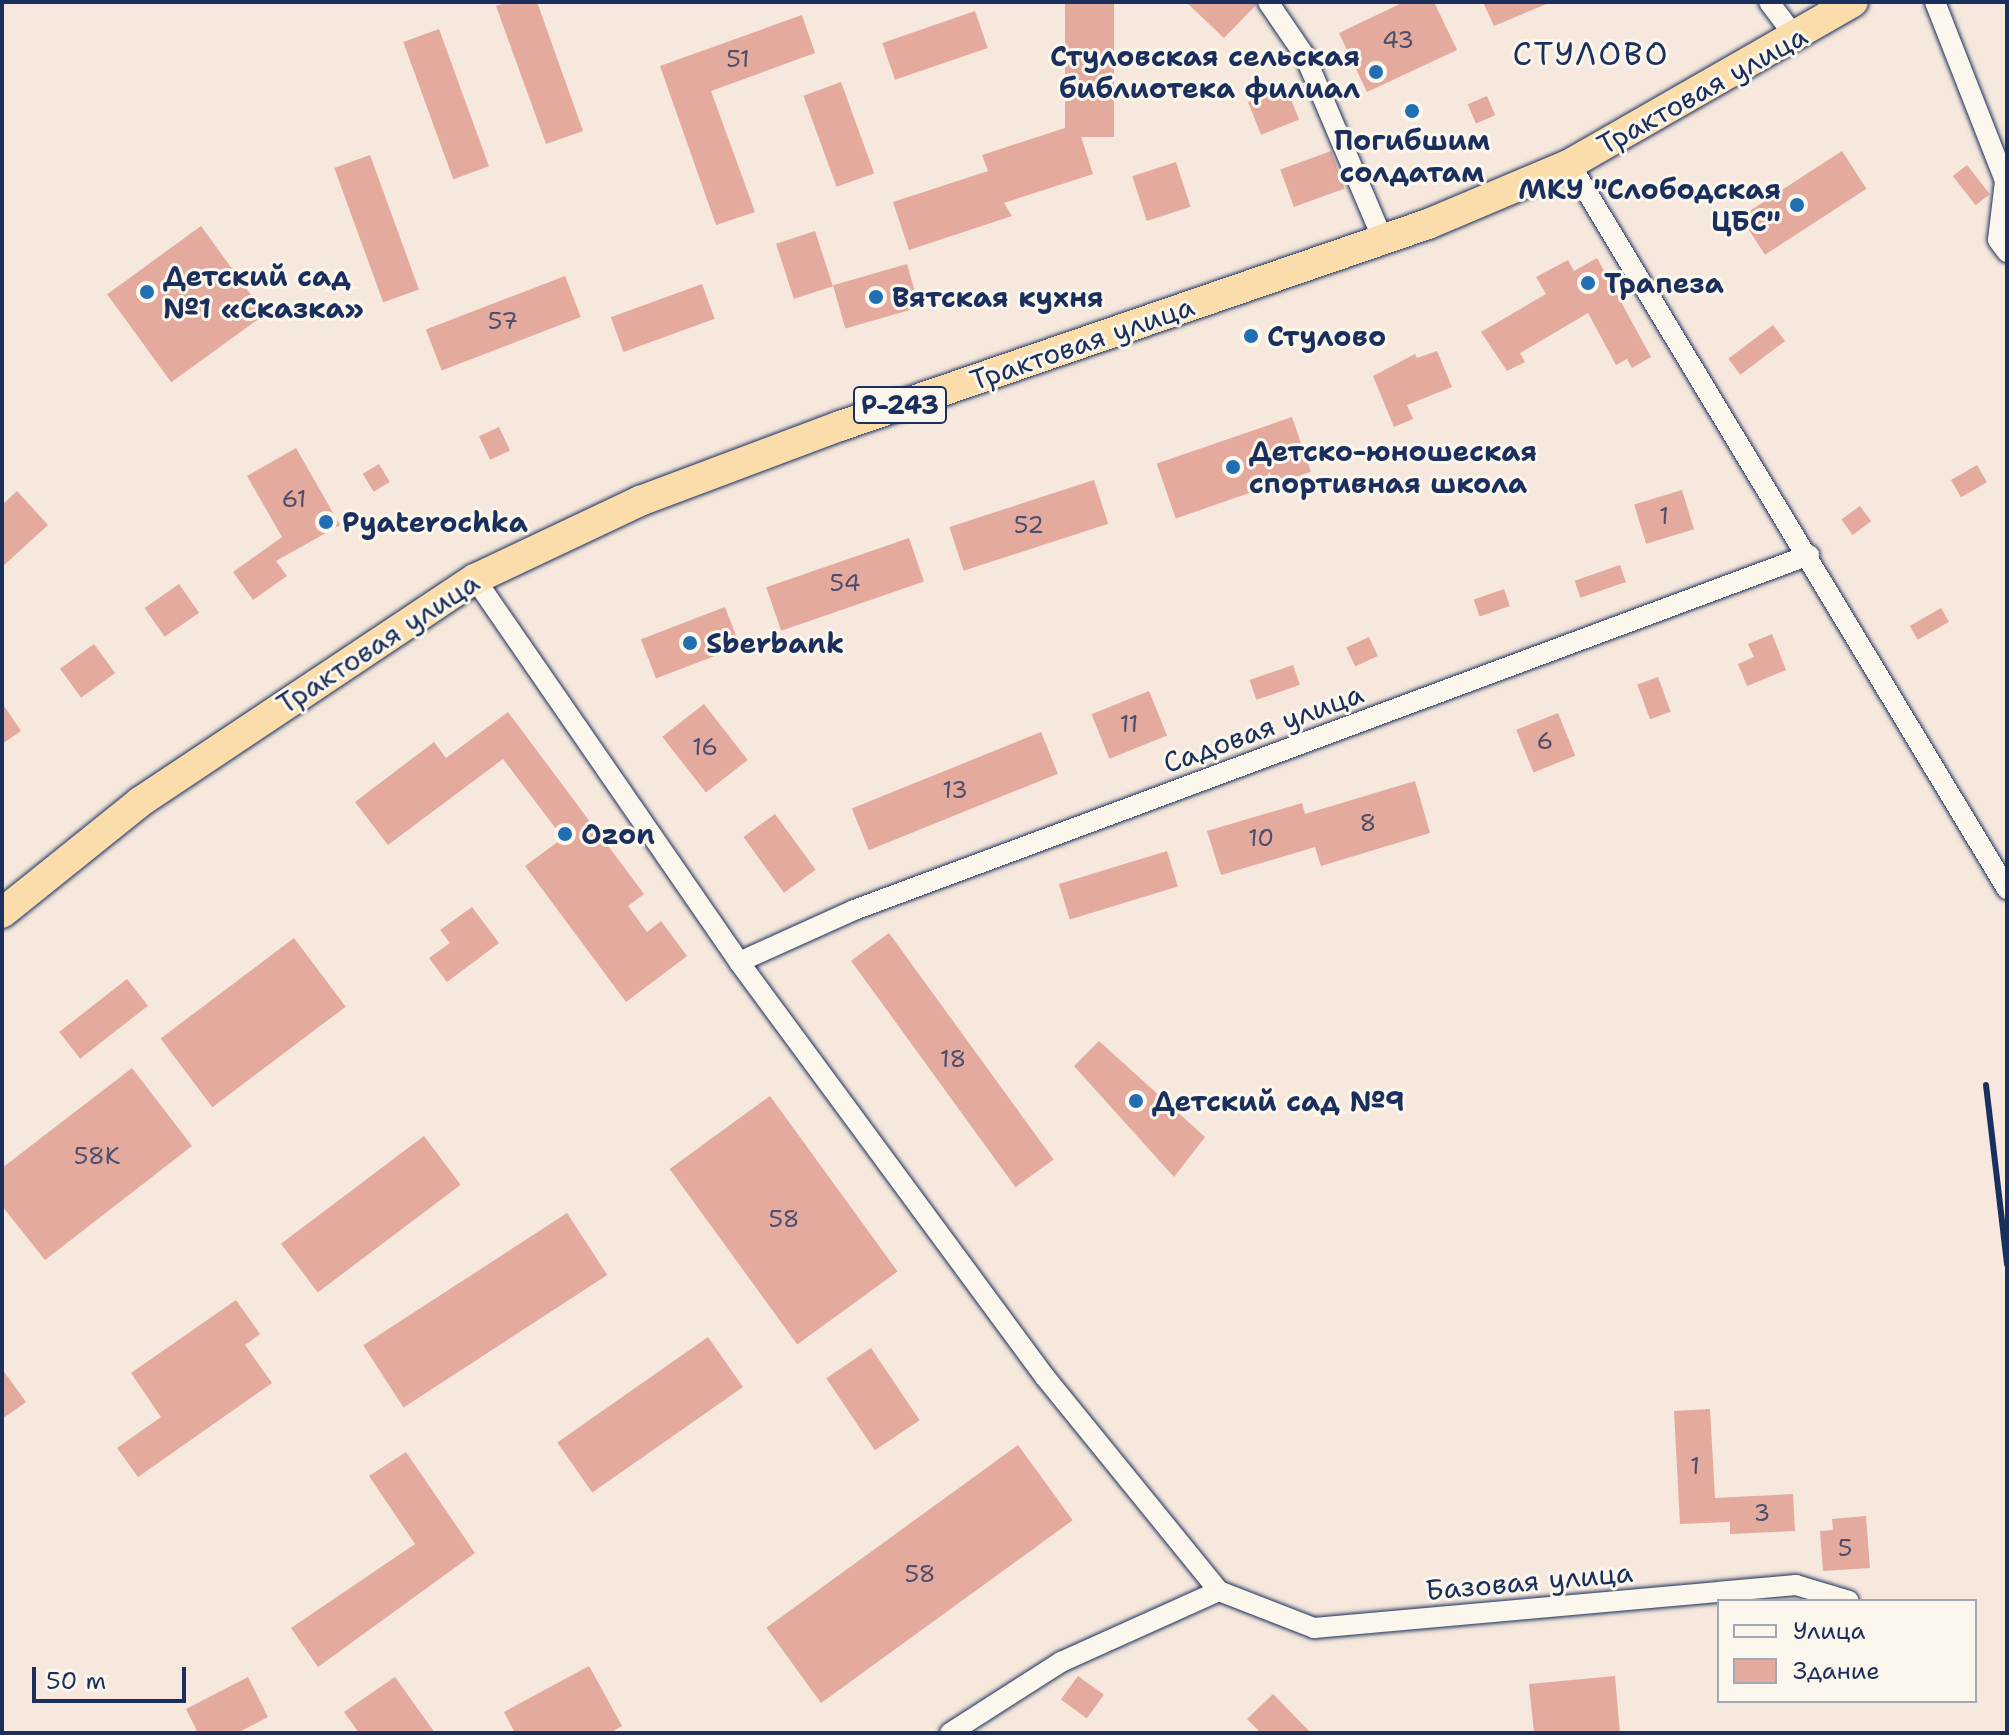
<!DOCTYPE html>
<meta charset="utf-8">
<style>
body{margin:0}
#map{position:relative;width:2009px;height:1735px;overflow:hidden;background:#f6e8dc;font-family:"Shantell Sans",sans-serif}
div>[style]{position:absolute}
.building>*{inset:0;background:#e3aa9d;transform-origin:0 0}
.roads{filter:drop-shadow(0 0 2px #1b2f5e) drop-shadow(0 0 2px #1b2f5e)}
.minor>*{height:20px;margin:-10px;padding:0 10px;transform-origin:10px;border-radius:10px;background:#fbf7ec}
.highway>*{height:30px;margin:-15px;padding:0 15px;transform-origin:15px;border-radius:15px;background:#fbddab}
.rail>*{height:6px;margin:-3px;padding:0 3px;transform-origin:3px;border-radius:3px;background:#1b2f5e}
.dots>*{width:22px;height:22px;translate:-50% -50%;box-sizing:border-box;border:4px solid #fbf7ec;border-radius:50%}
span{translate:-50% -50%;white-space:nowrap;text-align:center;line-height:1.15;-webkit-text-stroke:6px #fbf7ec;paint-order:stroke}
.number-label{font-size:24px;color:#4d4e6e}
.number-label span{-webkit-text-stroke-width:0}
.shield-label span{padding:2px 6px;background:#fbf7ec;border:2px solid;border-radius:6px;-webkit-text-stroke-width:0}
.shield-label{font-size:26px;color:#1b2f5e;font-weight:700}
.poi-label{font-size:28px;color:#1b2f5e;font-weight:700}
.right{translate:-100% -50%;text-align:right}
.left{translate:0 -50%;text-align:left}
.street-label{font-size:28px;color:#1b2f5e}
.quarter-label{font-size:32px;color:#1b2f5e;letter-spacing:2px}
.frame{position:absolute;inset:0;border:4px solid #1b2f5e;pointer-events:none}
.legend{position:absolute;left:1717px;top:1599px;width:260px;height:104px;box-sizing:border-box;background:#fbf7ec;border:2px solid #a1a7b3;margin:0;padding:10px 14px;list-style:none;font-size:24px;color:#1b2f5e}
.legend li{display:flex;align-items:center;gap:16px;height:40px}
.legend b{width:40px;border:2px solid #a1a7b3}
.scale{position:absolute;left:32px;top:1667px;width:154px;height:36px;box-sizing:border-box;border:4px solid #1b2f5e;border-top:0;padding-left:10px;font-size:24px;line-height:28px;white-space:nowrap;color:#1b2f5e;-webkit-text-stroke:6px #fbf7ec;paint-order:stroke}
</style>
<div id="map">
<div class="building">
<div style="clip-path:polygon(508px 2px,537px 2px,583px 131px,546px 144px,496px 6px)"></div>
<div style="left:1065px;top:2px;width:49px;height:135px"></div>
<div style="clip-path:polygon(1186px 2px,1255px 2px,1256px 5px,1224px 38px)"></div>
<div style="clip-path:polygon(1404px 2px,1434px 2px,1457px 50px,1367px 92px,1339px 33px)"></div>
<div style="clip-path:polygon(1483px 2px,1551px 2px,1494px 26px)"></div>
<div style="left:975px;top:11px;width:39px;height:98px;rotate:71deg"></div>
<div style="clip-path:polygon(802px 15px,815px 53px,711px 91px,755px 212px,716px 225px,660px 66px)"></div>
<div style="left:439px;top:29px;width:146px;height:38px;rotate:70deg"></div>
<div style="left:841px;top:82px;width:97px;height:40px;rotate:70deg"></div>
<div style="left:1286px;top:87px;width:35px;height:41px;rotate:68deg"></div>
<div style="left:1487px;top:96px;width:21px;height:21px;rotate:67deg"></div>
<div style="clip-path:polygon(1077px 124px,1093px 174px,1004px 203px,1012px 216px,909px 250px,893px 202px,988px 171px,982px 155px)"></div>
<div style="left:1331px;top:151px;width:40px;height:54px;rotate:70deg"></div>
<div style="left:1842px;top:151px;width:45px;height:121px;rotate:57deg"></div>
<div style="left:370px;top:155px;width:143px;height:38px;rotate:70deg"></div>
<div style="left:1176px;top:162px;width:47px;height:46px;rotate:72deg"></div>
<div style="left:1967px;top:165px;width:37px;height:18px;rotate:52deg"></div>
<div style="left:201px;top:226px;width:109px;height:116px;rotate:54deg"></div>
<div style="left:815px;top:231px;width:58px;height:41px;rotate:72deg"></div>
<div style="clip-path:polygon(1597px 258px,1651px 357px,1632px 368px,1627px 359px,1616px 365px,1588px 313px,1520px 353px,1525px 362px,1507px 371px,1481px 332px,1546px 294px,1536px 277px,1568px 260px,1574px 271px)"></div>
<div style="left:907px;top:264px;width:45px;height:77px;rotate:74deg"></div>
<div style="left:565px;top:276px;width:44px;height:149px;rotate:69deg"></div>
<div style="left:702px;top:284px;width:37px;height:97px;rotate:70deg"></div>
<div style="left:1773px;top:325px;width:20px;height:56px;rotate:53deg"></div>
<div style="clip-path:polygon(1437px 351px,1452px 387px,1407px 405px,1413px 419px,1394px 427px,1373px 376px,1415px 354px,1417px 358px)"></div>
<div style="left:1292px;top:417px;width:58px;height:143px;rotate:71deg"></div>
<div style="left:499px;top:427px;width:26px;height:22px;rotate:65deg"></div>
<div style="clip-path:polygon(296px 448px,340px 525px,276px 561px,287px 576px,253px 600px,233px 572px,282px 537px,247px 476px)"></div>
<div style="left:379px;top:464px;width:21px;height:19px;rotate:59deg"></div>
<div style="left:1977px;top:465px;width:20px;height:30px;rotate:60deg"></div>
<div style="left:1094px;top:480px;width:46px;height:152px;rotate:72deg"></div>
<div style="left:1682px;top:490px;width:41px;height:50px;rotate:73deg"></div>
<div style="clip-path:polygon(17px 491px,48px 525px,2px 567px,2px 505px)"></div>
<div style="left:1860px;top:506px;width:19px;height:23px;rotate:54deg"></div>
<div style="left:909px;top:538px;width:46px;height:151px;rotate:71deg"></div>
<div style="left:1620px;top:565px;width:18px;height:48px;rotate:71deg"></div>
<div style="left:179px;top:584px;width:35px;height:42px;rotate:55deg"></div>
<div style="left:1504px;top:589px;width:18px;height:32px;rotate:71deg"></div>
<div style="left:725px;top:607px;width:42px;height:90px;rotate:69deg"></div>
<div style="left:1941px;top:608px;width:16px;height:36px;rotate:60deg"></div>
<div style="clip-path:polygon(1772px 634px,1786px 670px,1747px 686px,1738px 664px,1754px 657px,1748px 644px)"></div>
<div style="left:1369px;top:637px;width:21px;height:25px;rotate:65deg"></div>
<div style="left:94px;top:644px;width:36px;height:42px;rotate:54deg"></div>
<div style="left:1293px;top:665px;width:21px;height:46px;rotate:71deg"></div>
<div style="left:1658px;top:677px;width:37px;height:22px;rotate:70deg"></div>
<div style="left:1149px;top:691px;width:48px;height:62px;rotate:68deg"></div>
<div style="clip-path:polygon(2px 703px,21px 731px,2px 744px)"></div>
<div style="left:704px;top:704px;width:71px;height:53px;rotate:52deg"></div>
<div style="clip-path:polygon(508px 712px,644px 894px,628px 906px,647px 932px,661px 921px,687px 956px,626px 1002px,525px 866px,563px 838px,503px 759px,388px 845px,355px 802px,434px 742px,446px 758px)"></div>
<div style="left:1558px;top:713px;width:46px;height:45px;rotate:68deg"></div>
<div style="left:1041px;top:732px;width:45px;height:204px;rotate:68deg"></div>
<div style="clip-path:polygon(1415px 781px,1430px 833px,1321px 866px,1315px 847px,1221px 875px,1207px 831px,1302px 803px,1305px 814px)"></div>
<div style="left:775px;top:814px;width:69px;height:39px;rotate:54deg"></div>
<div style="left:1167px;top:851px;width:37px;height:113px;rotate:73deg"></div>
<div style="clip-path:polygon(472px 907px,499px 943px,447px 982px,429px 958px,450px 943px,440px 930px)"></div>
<div style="left:889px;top:933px;width:280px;height:47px;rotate:54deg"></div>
<div style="left:294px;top:938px;width:86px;height:167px;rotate:53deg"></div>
<div style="left:127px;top:979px;width:34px;height:86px;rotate:52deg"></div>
<div style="clip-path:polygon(1099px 1041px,1205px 1137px,1174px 1177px,1074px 1066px)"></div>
<div style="clip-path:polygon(132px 1068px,192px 1146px,45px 1260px,2px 1206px,2px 1168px)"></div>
<div style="left:770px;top:1096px;width:217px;height:124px;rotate:54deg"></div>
<div style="left:424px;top:1136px;width:61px;height:179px;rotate:53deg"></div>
<div style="left:567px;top:1213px;width:74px;height:243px;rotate:57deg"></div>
<div style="clip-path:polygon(236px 1300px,260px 1334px,245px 1345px,272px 1383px,138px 1477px,117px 1448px,161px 1417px,131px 1373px)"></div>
<div style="left:708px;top:1337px;width:61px;height:184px;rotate:55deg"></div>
<div style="left:871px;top:1348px;width:87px;height:54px;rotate:56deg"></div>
<div style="clip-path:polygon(2px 1369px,26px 1402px,2px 1419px)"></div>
<div style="clip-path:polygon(1710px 1409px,1715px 1498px,1793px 1494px,1795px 1531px,1730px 1534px,1730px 1522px,1680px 1524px,1674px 1411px)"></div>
<div style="left:1018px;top:1445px;width:93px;height:311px;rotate:54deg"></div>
<div style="clip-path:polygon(406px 1452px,475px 1553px,318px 1667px,291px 1628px,415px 1544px,369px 1476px)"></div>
<div style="clip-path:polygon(1866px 1516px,1870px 1568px,1823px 1571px,1820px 1531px,1833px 1530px,1832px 1519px)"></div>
<div style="clip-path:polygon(589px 1666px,622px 1726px,610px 1733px,515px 1733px,504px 1712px)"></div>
<div style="left:1078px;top:1676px;width:32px;height:29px;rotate:36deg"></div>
<div style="clip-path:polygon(1615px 1676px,1620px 1733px,1534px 1733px,1529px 1684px)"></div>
<div style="clip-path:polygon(248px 1677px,268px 1717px,237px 1733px,198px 1733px,186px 1709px)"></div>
<div style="clip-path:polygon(395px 1677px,435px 1733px,359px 1733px,344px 1712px)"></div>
<div style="clip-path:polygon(1273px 1694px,1311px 1733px,1261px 1733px,1247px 1719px)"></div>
</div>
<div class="roads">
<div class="minor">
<div style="left:1268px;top:2px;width:65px;rotate:55.6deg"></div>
<div style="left:1305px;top:56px;width:200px;rotate:67deg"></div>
<div style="left:1769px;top:2px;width:45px;rotate:53.1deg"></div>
<div style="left:1935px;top:2px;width:192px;rotate:68.6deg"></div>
<div style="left:2005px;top:181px;width:59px;rotate:96.8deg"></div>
<div style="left:1998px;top:240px;width:15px;rotate:53deg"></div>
<div style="left:1570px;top:164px;width:847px;rotate:58.92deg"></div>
<div style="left:475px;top:579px;width:465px;rotate:55.4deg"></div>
<div style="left:739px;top:962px;width:516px;rotate:53.6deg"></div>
<div style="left:1045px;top:1377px;width:276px;rotate:50.9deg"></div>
<div style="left:1219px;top:1591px;width:102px;rotate:21.3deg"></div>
<div style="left:1314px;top:1628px;width:484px;rotate:-5.1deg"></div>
<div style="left:1796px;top:1585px;width:55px;rotate:16.8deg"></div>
<div style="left:739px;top:962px;width:126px;rotate:-24.3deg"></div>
<div style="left:854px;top:910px;width:1019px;rotate:-20.39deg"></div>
<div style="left:950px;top:1733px;width:132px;rotate:-32.6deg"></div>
<div style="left:1061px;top:1662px;width:173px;rotate:-24.2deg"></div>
</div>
<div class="highway">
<div style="left:2px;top:913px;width:177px;rotate:-38.8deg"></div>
<div style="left:140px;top:802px;width:402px;rotate:-33.7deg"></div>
<div style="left:475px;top:579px;width:183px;rotate:-25.3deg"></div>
<div style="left:640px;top:501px;width:214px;rotate:-20.6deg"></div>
<div style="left:840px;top:426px;width:622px;rotate:-18.96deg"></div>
<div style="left:1428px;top:224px;width:154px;rotate:-22.9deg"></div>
<div style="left:1570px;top:164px;width:326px;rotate:-29.8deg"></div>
</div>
</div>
<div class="rail">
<div style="left:1986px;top:1085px;width:181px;rotate:83.3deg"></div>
</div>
<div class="dots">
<div style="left:1376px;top:72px;background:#1f6fb2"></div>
<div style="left:1412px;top:111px;background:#1f6fb2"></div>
<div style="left:1797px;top:205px;background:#1f6fb2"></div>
<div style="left:1588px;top:283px;background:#1f6fb2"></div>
<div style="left:147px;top:292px;background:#1f6fb2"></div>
<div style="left:876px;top:297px;background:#1f6fb2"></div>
<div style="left:1251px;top:336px;background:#1f6fb2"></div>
<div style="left:1233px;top:467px;background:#1f6fb2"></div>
<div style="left:326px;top:522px;background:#1f6fb2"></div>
<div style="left:690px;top:643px;background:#1f6fb2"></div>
<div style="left:565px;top:834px;background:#1f6fb2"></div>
<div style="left:1136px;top:1101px;background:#1f6fb2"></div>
</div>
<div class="number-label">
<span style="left:1398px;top:41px">43</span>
<span style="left:738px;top:60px">51</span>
<span style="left:503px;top:322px">57</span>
<span style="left:294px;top:500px">61</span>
<span style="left:1664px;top:517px">1</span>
<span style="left:1029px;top:526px">52</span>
<span style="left:845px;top:584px">54</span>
<span style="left:1129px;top:725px">11</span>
<span style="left:1545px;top:742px">6</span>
<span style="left:705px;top:748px">16</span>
<span style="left:955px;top:791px">13</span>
<span style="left:1368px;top:824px">8</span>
<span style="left:1261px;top:839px">10</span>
<span style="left:953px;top:1060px">18</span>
<span style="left:97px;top:1157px">58К</span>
<span style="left:784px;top:1220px">58</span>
<span style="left:1695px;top:1467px">1</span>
<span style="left:1762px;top:1514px">3</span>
<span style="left:1845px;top:1549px">5</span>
<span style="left:920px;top:1575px">58</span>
</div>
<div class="shield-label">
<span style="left:900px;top:405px">Р-243</span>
</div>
<div class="poi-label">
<span class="right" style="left:1360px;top:72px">Стуловская сельская<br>библиотека филиал</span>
<span style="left:1412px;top:156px">Погибшим<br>солдатам</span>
<span class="right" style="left:1781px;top:205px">МКУ "Слободская<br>ЦБС"</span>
<span class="left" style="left:163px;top:292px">Детский сад<br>№1 «Сказка»</span>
<span class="left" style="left:1604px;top:283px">Трапеза</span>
<span class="left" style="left:892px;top:297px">Вятская кухня</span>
<span class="left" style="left:1267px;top:336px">Стулово</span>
<span class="left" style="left:1249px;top:467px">Детско-юношеская<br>спортивная школа</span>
<span class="left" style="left:342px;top:522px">Pyaterochka</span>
<span class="left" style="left:706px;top:643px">Sberbank</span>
<span class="left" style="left:581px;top:834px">Ozon</span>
<span class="left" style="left:1152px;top:1101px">Детский сад №9</span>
</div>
<div class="street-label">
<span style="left:1702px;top:90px;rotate:-29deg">Трактовая улица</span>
<span style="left:1082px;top:343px;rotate:-19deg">Трактовая улица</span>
<span style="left:378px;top:643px;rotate:-33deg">Трактовая улица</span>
<span style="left:1263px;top:728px;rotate:-20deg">Садовая улица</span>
<span style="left:1529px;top:1581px;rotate:-5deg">Базовая улица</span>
</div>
<div class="quarter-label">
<span style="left:1591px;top:54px">СТУЛОВО</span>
</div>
<div class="frame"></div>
<ul class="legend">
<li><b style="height:10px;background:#fbf7ec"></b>Улица</li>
<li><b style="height:22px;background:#e3aa9d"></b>Здание</li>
</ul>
<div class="scale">50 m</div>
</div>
